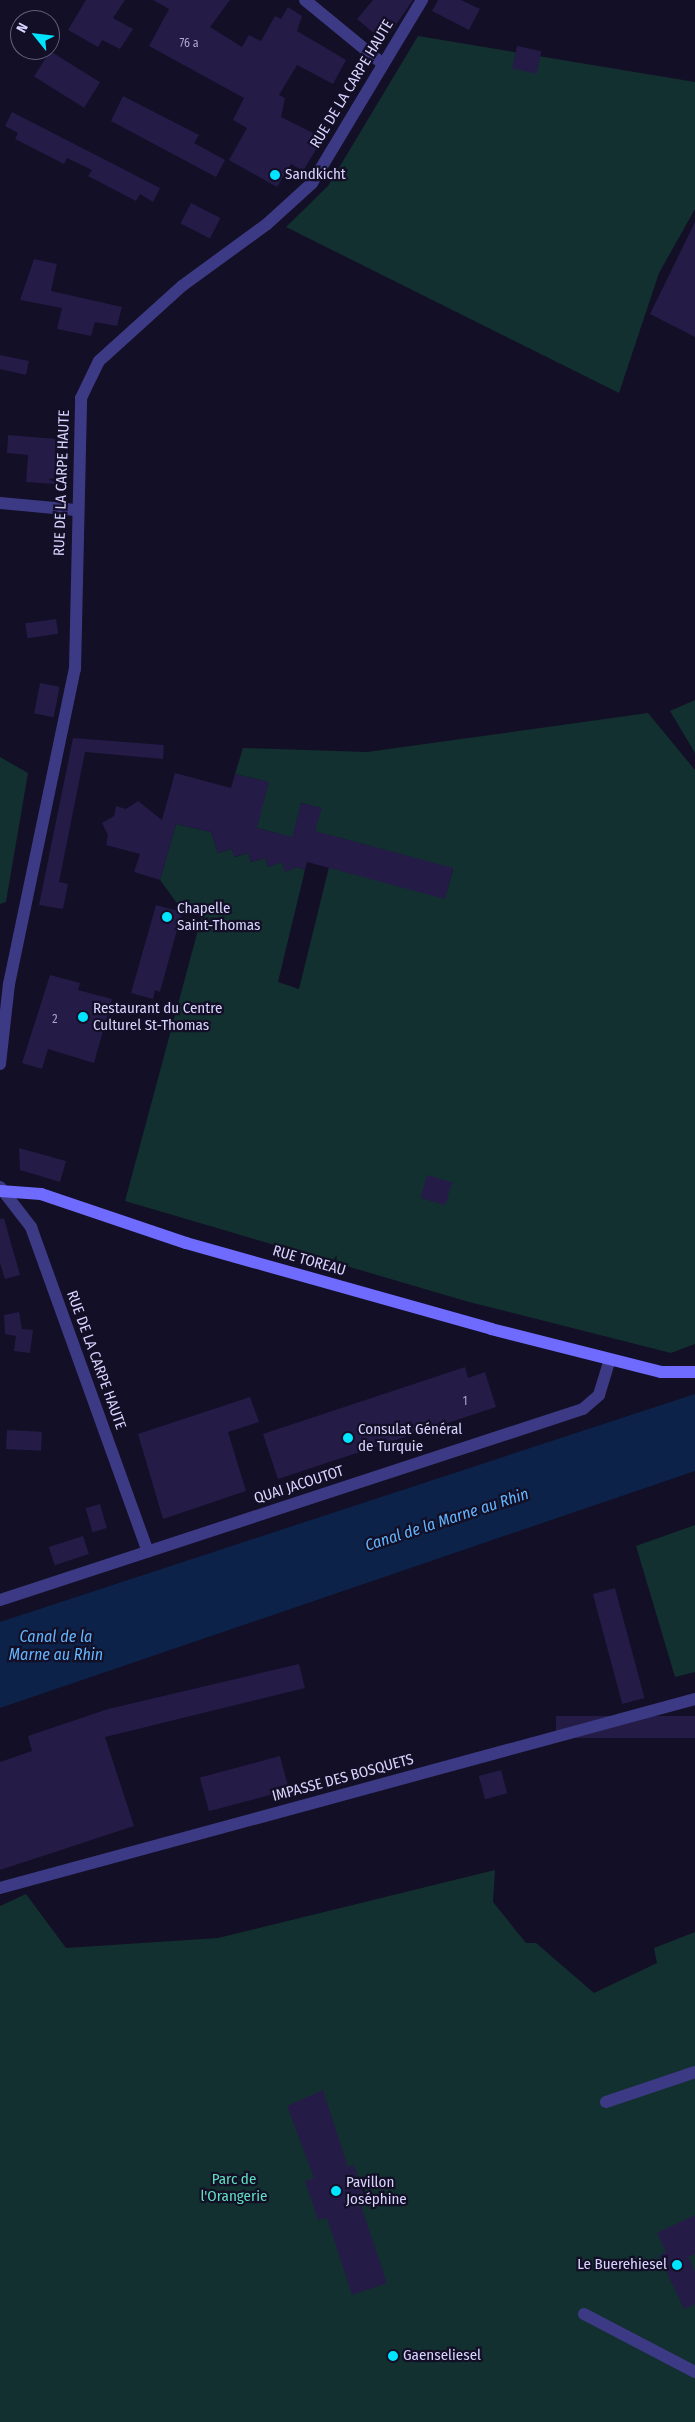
<!DOCTYPE html>
<meta charset="utf-8">
<style>
body{margin:0}
#map{position:relative;width:695px;height:2422px;overflow:hidden;background:#130f26;font-family:"Fira Sans Condensed",sans-serif}
div>[style]{position:absolute}
.green>*{inset:0;background:#12302f}
.water>*{inset:0;background:#0c2248}
.building>*{inset:0;background:#241b47;transform-origin:0 0}
.street>*{height:12px;margin:-6px;padding:0 6px;transform-origin:6px;border-radius:6px;background:#3d3a85}
.secondary>*{height:12px;margin:-6px;padding:0 6px;transform-origin:6px;border-radius:6px;background:#6f6bff}
.dots>*{width:14px;height:14px;translate:-50% -50%;box-sizing:border-box;border:2px solid #130f26;border-radius:50%}
span{translate:-50% -50%;white-space:nowrap;text-align:center;line-height:1.15;-webkit-text-stroke:4.5px #130f26;paint-order:stroke}
.number-label{font-size:12px;color:#aca6d1}
.number-label span{-webkit-text-stroke-width:0}
.street-label{font-size:15px;color:#d9d4ff}
.poi-label{font-size:15px;color:#d9d4ff}
.left{translate:0 -50%;text-align:left}
.right{translate:-100% -50%;text-align:right}
.park-label{font-size:15px;color:#5fe0c0}
.water-label{font-size:16px;color:#62b6ff;font-style:italic}
.north{position:absolute;left:10px;top:10px;width:50px;height:50px;box-sizing:border-box;background:#130f26;border:1px solid #625e7d;border-radius:50%;rotate:299deg;font-size:14px;font-weight:700;line-height:20px;text-align:center;color:#d9d4ff}
.north::after{content:'';display:block;margin:auto;width:18px;height:22px;background:#00e5ff;clip-path:polygon(50% 0,100% 100%,50% 72%,0 100%)}
</style>
<div id="map">
<div class="green">
<div style="clip-path:polygon(418px 36px,695px 82px,695px 209px,659px 273px,619px 393px,286px 227px,328px 186px)"></div>
<div style="clip-path:polygon(695px 700px,695px 753px,670px 711px)"></div>
<div style="clip-path:polygon(648px 713px,695px 770px,695px 1344px,671px 1353px,469px 1302px,125px 1201px,202px 915px,182px 910px,160px 880px,176px 824px,211px 832px,218px 853px,232px 849px,235px 857px,248px 853px,251px 862px,265px 858px,268px 867px,282px 862px,285px 871px,298px 867px,305px 870px,278px 982px,299px 989px,329px 867px,445px 898px,453px 869px,337px 837px,312px 843px,321px 808px,301px 803px,294px 838px,247px 825px,268px 782px,235px 774px,243px 748px,367px 752px)"></div>
<div style="clip-path:polygon(0 757px,28px 773px,6px 902px,0 904px)"></div>
<div style="clip-path:polygon(695px 1525px,695px 1672px,675px 1677px,636px 1546px)"></div>
<div style="clip-path:polygon(495px 1870px,493px 1902px,526px 1943px,536px 1943px,594px 1993px,657px 1963px,654px 1948px,695px 1932px,695px 2422px,0 2422px,0 1906px,26px 1894px,66px 1948px,218px 1938px)"></div>
</div>
<div class="water">
<div style="clip-path:polygon(695px 1394px,695px 1471px,0 1708px,0 1622px)"></div>
</div>
<div class="building">
<div style="clip-path:polygon(86px 0,125px 0,113px 18px,133px 29px,120px 49px,102px 40px,98px 47px,68px 30px)"></div>
<div style="clip-path:polygon(153px 0,230px 0,210px 27px,242px 47px,249px 35px,261px 41px,275px 16px,281px 19px,288px 7px,302px 16px,297px 31px,346px 60px,333px 84px,297px 65px,279px 95px,285px 98px,281px 117px,323px 138px,303px 171px,291px 164px,277px 187px,229px 160px,247px 128px,233px 120px,244px 98px,149px 46px,169px 9px)"></div>
<div style="clip-path:polygon(373px 0,413px 0,389px 35px,381px 28px,375px 34px,357px 19px)"></div>
<div style="clip-path:polygon(438px 0,461px 0,480px 9px,469px 30px,432px 11px)"></div>
<div style="left:517px;top:46px;width:25px;height:23px;rotate:12deg"></div>
<div style="left:50px;top:51px;width:59px;height:30px;rotate:32deg"></div>
<div style="clip-path:polygon(123px 96px,199px 135px,194px 143px,225px 160px,216px 177px,111px 121px)"></div>
<div style="clip-path:polygon(12px 112px,160px 188px,153px 202px,140px 194px,136px 201px,88px 176px,92px 170px,67px 158px,64px 164px,15px 139px,18px 133px,5px 126px)"></div>
<div style="left:191px;top:203px;width:33px;height:23px;rotate:27deg"></div>
<div style="clip-path:polygon(695px 222px,695px 337px,650px 314px)"></div>
<div style="clip-path:polygon(34px 259px,57px 264px,51px 291px,122px 307px,117px 326px,95px 322px,91px 336px,57px 329px,62px 308px,20px 300px)"></div>
<div style="clip-path:polygon(0 355px,29px 361px,26px 375px,0 369px)"></div>
<div style="clip-path:polygon(8px 435px,57px 439px,54px 484px,26px 482px,28px 455px,7px 453px)"></div>
<div style="left:56px;top:619px;width:15px;height:31px;rotate:82deg"></div>
<div style="left:40px;top:683px;width:20px;height:31px;rotate:11deg"></div>
<div style="clip-path:polygon(73px 738px,164px 745px,163px 759px,85px 752px,59px 882px,68px 884px,63px 909px,39px 905px)"></div>
<div style="clip-path:polygon(175px 773px,231px 788px,235px 774px,269px 782px,257px 828px,292px 837px,301px 803px,322px 808px,315px 831px,453px 868px,445px 899px,307px 862px,305px 870px,298px 867px,285px 872px,282px 862px,268px 867px,265px 858px,251px 862px,248px 853px,234px 857px,232px 849px,218px 853px,211px 832px,176px 824px,160px 880px,134px 872px,140px 854px,106px 845px,108px 835px,102px 823px,114px 816px,116px 806px,126px 809px,138px 801px,162px 820px)"></div>
<div style="clip-path:polygon(156px 905px,182px 912px,160px 992px,155px 990px,153px 999px,131px 993px)"></div>
<div style="clip-path:polygon(50px 975px,80px 983px,78px 990px,112px 999px,94px 1063px,48px 1049px,42px 1069px,22px 1063px)"></div>
<div style="clip-path:polygon(19px 1148px,66px 1161px,60px 1182px,20px 1170px)"></div>
<div style="left:427px;top:1175px;width:26px;height:24px;rotate:16deg"></div>
<div style="clip-path:polygon(4px 1218px,20px 1275px,5px 1279px,0 1263px,0 1219px)"></div>
<div style="clip-path:polygon(19px 1312px,22px 1329px,33px 1330px,30px 1353px,14px 1351px,16px 1336px,5px 1334px,4px 1315px)"></div>
<div style="clip-path:polygon(465px 1367px,468px 1378px,485px 1372px,496px 1407px,278px 1479px,263px 1434px)"></div>
<div style="clip-path:polygon(250px 1397px,259px 1422px,228px 1432px,246px 1491px,163px 1519px,138px 1434px)"></div>
<div style="left:7px;top:1430px;width:35px;height:19px;rotate:3deg"></div>
<div style="left:100px;top:1504px;width:25px;height:15px;rotate:74deg"></div>
<div style="left:83px;top:1536px;width:19px;height:36px;rotate:72deg"></div>
<div style="left:615px;top:1588px;width:114px;height:23px;rotate:75deg"></div>
<div style="clip-path:polygon(299px 1664px,305px 1688px,105px 1737px,134px 1826px,0 1870px,0 1762px,32px 1751px,28px 1736px,108px 1709px)"></div>
<div style="left:695px;top:1716px;width:22px;height:139px;rotate:90deg"></div>
<div style="left:280px;top:1756px;width:35px;height:83px;rotate:75deg"></div>
<div style="left:501px;top:1770px;width:24px;height:23px;rotate:75deg"></div>
<div style="clip-path:polygon(323px 2090px,348px 2167px,354px 2165px,367px 2204px,361px 2206px,387px 2283px,352px 2295px,327px 2218px,318px 2220px,305px 2181px,314px 2178px,287px 2106px)"></div>
<div style="clip-path:polygon(695px 2215px,695px 2254px,688px 2257px,695px 2272px,695px 2304px,684px 2309px,659px 2256px,666px 2252px,657px 2233px)"></div>
</div>
<div class="street">
<div style="left:305px;top:0;width:101px;rotate:39.4deg"></div>
<div style="left:0;top:503px;width:76px;rotate:5.3deg"></div>
<div style="left:0;top:1064px;width:81px;rotate:-83.6deg"></div>
<div style="left:9px;top:984px;width:322px;rotate:-78.2deg"></div>
<div style="left:75px;top:669px;width:271px;rotate:-88.7deg"></div>
<div style="left:81px;top:398px;width:41px;rotate:-64.1deg"></div>
<div style="left:99px;top:361px;width:112px;rotate:-42.1deg"></div>
<div style="left:182px;top:286px;width:105px;rotate:-36.1deg"></div>
<div style="left:267px;top:224px;width:61px;rotate:-42.3deg"></div>
<div style="left:312px;top:183px;width:214px;rotate:-59deg"></div>
<div style="left:0;top:1187px;width:51px;rotate:52.2deg"></div>
<div style="left:31px;top:1227px;width:345px;rotate:70.2deg"></div>
<div style="left:0;top:1600px;width:613px;rotate:-18.14deg"></div>
<div style="left:583px;top:1409px;width:21px;rotate:-41deg"></div>
<div style="left:599px;top:1395px;width:37px;rotate:-73deg"></div>
<div style="left:0;top:1888px;width:720px;rotate:-15.21deg"></div>
<div style="left:606px;top:2102px;width:94px;rotate:-18.6deg"></div>
<div style="left:584px;top:2314px;width:125px;rotate:27.6deg"></div>
</div>
<div class="secondary">
<div style="left:0;top:1191px;width:41px;rotate:4.2deg"></div>
<div style="left:41px;top:1194px;width:153px;rotate:18.7deg"></div>
<div style="left:186px;top:1243px;width:317px;rotate:15.7deg"></div>
<div style="left:491px;top:1329px;width:175px;rotate:14.2deg"></div>
<div style="left:661px;top:1372px;width:34px"></div>
</div>
<div class="dots">
<div style="left:275px;top:175px;background:#00e5ff"></div>
<div style="left:167px;top:917px;background:#00e5ff"></div>
<div style="left:83px;top:1017px;background:#00e5ff"></div>
<div style="left:348px;top:1438px;background:#00e5ff"></div>
<div style="left:336px;top:2191px;background:#00e5ff"></div>
<div style="left:677px;top:2265px;background:#00e5ff"></div>
<div style="left:393px;top:2356px;background:#00e5ff"></div>
</div>
<div class="number-label">
<span style="left:189px;top:44px">76 a</span>
<span style="left:55px;top:1020px">2</span>
<span style="left:465px;top:1402px">1</span>
</div>
<div class="street-label">
<span style="left:352px;top:84px;rotate:-59deg">RUE DE LA CARPE HAUTE</span>
<span style="left:62px;top:483px;rotate:-88deg">RUE DE LA CARPE HAUTE</span>
<span style="left:309px;top:1261px;rotate:16deg">RUE TOREAU</span>
<span style="left:96px;top:1360px;rotate:70deg">RUE DE LA CARPE HAUTE</span>
<span style="left:299px;top:1485px;rotate:-18deg">QUAI JACOUTOT</span>
<span style="left:343px;top:1778px;rotate:-15deg">IMPASSE DES BOSQUETS</span>
</div>
<div class="poi-label">
<span class="left" style="left:285px;top:175px">Sandkicht</span>
<span class="left" style="left:177px;top:917px">Chapelle<br>Saint-Thomas</span>
<span class="left" style="left:93px;top:1017px">Restaurant du Centre<br>Culturel St-Thomas</span>
<span class="left" style="left:358px;top:1438px">Consulat Général<br>de Turquie</span>
<span class="left" style="left:346px;top:2191px">Pavillon<br>Joséphine</span>
<span class="right" style="left:667px;top:2265px">Le Buerehiesel</span>
<span class="left" style="left:403px;top:2356px">Gaenseliesel</span>
</div>
<div class="park-label">
<span style="left:234px;top:2188px">Parc de<br>l'Orangerie</span>
</div>
<div class="water-label">
<span style="left:447px;top:1520px;rotate:-18deg">Canal de la Marne au Rhin</span>
<span style="left:56px;top:1646px">Canal de la<br>Marne au Rhin</span>
</div>
<div class="north">N</div>
</div>
